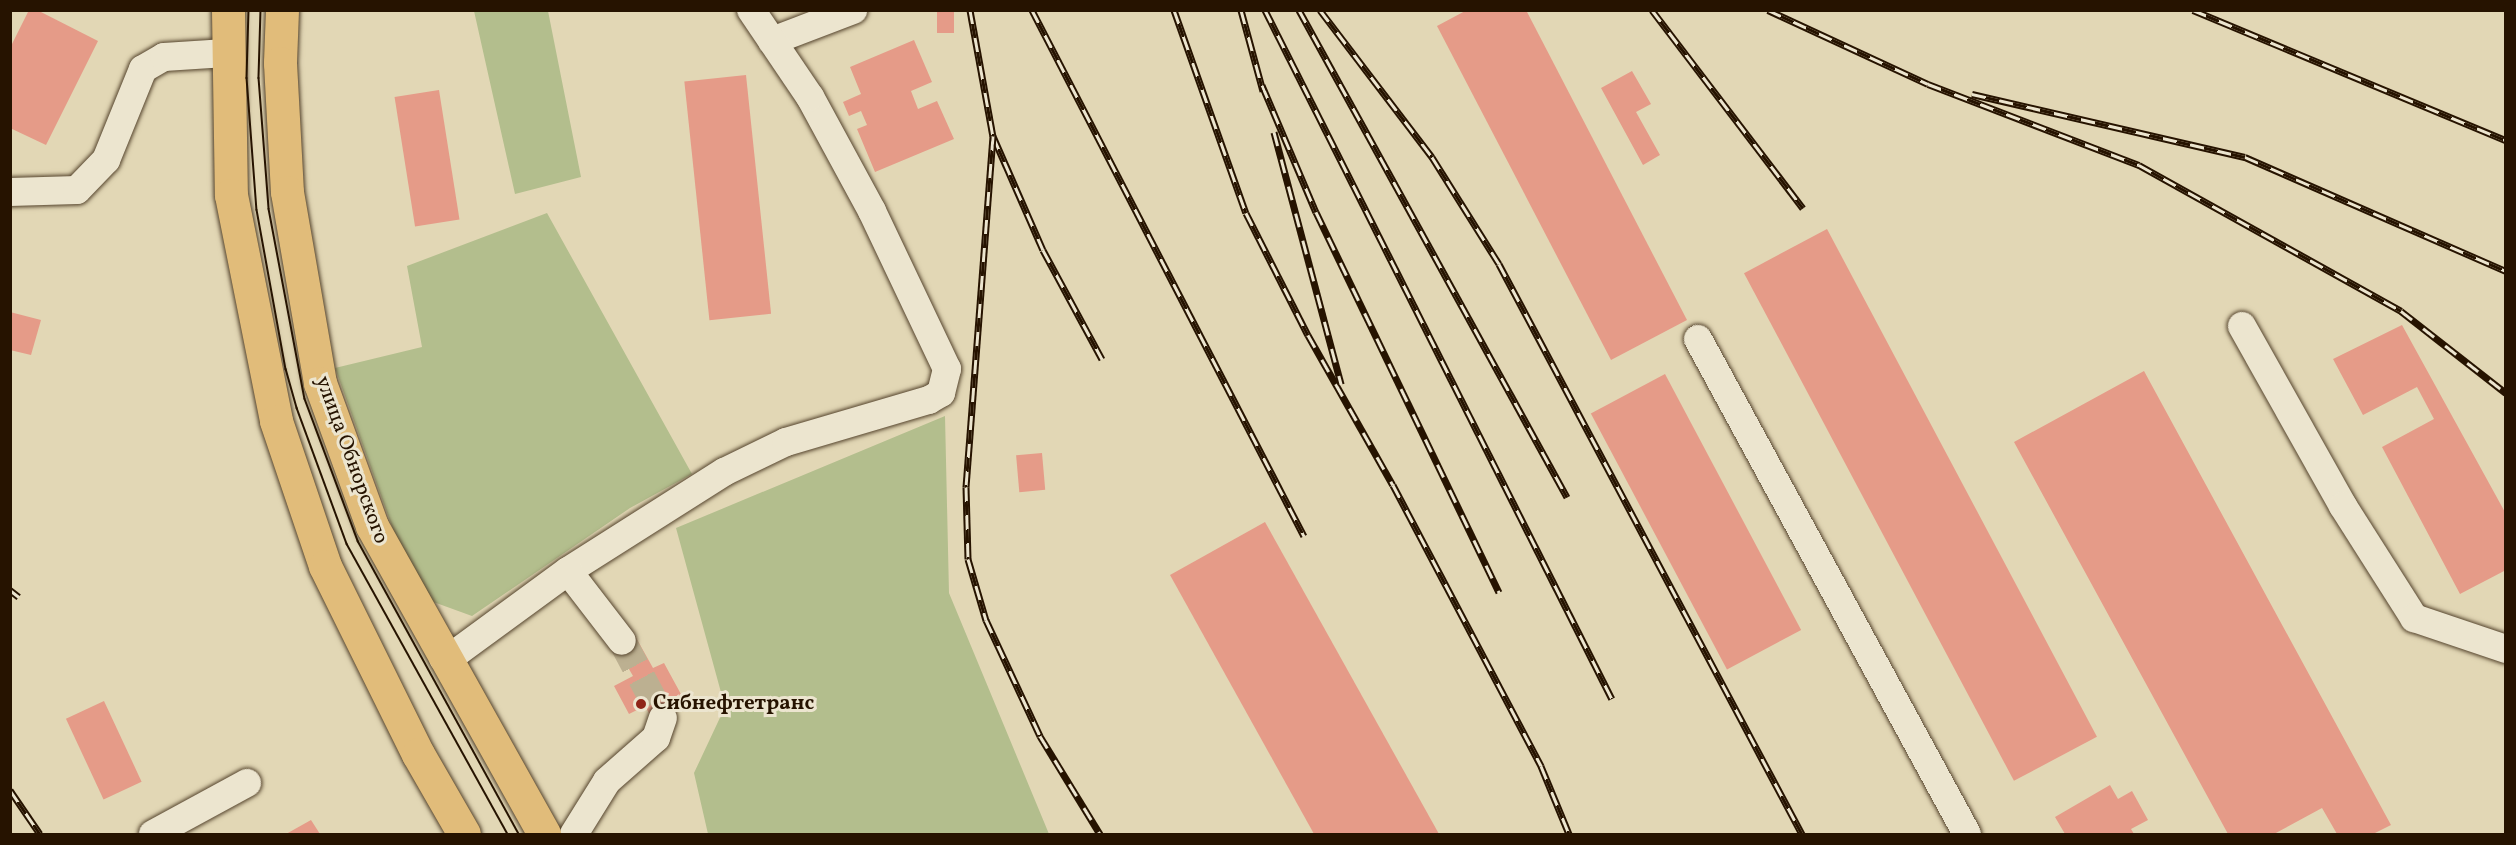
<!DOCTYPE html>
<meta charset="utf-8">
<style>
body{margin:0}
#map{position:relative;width:2516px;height:845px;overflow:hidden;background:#e2d7b5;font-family:Vollkorn,serif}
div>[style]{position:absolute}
.green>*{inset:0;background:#b3be8d}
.building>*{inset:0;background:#e59b88;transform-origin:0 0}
.minor-tunnel>*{height:28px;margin-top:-14px;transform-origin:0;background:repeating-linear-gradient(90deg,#bcb091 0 28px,transparent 0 42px)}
.roads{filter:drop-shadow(0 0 2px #55442d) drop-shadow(0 0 2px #55442d)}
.minor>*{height:28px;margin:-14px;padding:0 14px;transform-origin:14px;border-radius:14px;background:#ece5cf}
.major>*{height:33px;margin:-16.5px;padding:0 16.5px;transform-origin:16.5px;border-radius:16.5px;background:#e1bc7a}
.tram>*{height:1.5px;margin:-0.75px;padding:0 0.75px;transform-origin:0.75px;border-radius:0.75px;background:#261300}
.rail>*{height:7px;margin-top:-3.5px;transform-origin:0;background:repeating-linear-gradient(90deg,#ece5cf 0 14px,#261300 0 28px);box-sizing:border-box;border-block:2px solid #261300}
.dots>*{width:16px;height:16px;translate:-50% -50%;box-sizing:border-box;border:3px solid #ece5cf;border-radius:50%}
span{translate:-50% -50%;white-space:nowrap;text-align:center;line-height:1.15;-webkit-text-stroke:6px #ece5cf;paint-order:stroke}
.street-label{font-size:21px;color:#261300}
.poi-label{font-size:21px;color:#261300;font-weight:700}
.left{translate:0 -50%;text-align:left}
.frame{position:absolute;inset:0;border:12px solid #261300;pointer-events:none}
</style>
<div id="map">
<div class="green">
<div style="clip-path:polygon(464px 11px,548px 11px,581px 177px,515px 194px,474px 11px)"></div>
<div style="clip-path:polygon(547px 213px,692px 474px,630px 508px,472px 616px,417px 596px,335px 368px,422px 347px,407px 266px)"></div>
<div style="clip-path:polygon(945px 416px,949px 593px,1049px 834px,708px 834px,694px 773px,725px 707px,676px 528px)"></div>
</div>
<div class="building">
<div style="clip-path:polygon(29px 10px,37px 10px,98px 41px,46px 145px,10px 128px,10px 48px)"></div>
<div style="left:937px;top:10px;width:17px;height:23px"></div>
<div style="clip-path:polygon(1467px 10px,1526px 10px,1687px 320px,1611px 360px,1437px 26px)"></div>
<div style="clip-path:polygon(914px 40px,932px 82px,911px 91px,918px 109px,937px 101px,954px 139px,875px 172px,857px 129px,867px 125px,861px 111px,849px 116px,843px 102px,861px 94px,850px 67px)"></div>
<div style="clip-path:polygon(1632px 71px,1651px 104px,1636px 112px,1660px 155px,1643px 165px,1601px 88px)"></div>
<div style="left:746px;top:75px;width:240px;height:62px;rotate:84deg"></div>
<div style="left:439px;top:90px;width:131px;height:45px;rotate:81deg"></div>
<div style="left:1827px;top:229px;width:575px;height:94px;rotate:62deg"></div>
<div style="clip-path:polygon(10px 312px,41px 320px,31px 355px,10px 350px)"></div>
<div style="clip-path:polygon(2402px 325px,2506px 514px,2506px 570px,2460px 594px,2382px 447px,2434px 419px,2417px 387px,2363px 415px,2333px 359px)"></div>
<div style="clip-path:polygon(2144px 371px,2391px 825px,2373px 834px,2337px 834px,2322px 808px,2274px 834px,2228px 834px,2014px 442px)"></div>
<div style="left:1665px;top:374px;width:290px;height:84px;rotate:62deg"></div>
<div style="left:1042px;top:453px;width:37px;height:26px;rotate:85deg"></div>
<div style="clip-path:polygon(1265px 522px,1439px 834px,1314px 834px,1170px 575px)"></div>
<div style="clip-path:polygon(634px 634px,653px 668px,664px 663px,682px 696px,668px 704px,673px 712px,654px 722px,645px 706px,629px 714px,614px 686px,633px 676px,615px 645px)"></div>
<div style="left:104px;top:701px;width:89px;height:42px;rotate:65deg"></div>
<div style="clip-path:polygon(2110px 785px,2118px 799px,2132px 791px,2148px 820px,2131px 829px,2134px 834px,2065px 834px,2055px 817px)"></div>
<div style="clip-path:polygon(311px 820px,320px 834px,286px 834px)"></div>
</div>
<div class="minor-tunnel">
<div style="left:622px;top:641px;width:87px;rotate:62deg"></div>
</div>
<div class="roads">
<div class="minor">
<div style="left:772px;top:41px;width:87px;rotate:-20.9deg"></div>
<div style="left:10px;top:192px;width:67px;rotate:-1.7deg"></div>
<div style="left:77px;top:190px;width:42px;rotate:-46deg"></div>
<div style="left:106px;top:160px;width:98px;rotate:-67.9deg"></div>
<div style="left:143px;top:69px;width:24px;rotate:-30deg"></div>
<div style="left:164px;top:57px;width:62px;rotate:-3.7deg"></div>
<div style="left:2242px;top:326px;width:206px;rotate:60.7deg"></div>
<div style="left:2343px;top:506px;width:133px;rotate:57.6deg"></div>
<div style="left:2414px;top:618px;width:97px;rotate:18.6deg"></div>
<div style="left:1698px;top:339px;width:563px;rotate:61.48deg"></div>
<div style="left:568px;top:571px;width:185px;rotate:-32.4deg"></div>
<div style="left:724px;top:472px;width:69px;rotate:-25.8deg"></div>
<div style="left:786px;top:442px;width:149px;rotate:-16.4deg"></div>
<div style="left:929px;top:400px;width:14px;rotate:-30deg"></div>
<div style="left:941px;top:393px;width:25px;rotate:-76deg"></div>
<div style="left:947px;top:369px;width:175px;rotate:-115.4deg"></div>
<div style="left:872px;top:211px;width:130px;rotate:-118.5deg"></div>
<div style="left:810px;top:97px;width:105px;rotate:-124.1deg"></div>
<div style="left:443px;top:658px;width:14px;rotate:-21deg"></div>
<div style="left:456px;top:653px;width:139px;rotate:-36.2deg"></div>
<div style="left:568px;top:571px;width:88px;rotate:52.4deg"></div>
<div style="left:153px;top:834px;width:107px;rotate:-28.5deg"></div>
<div style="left:574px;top:834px;width:62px;rotate:-58.1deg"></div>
<div style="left:607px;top:781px;width:65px;rotate:-41.3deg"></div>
<div style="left:656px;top:738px;width:21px;rotate:-71deg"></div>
</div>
<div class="major">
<div style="left:228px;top:10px;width:185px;rotate:89.1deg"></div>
<div style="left:231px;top:195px;width:230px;rotate:78.7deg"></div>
<div style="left:276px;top:421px;width:153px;rotate:71.3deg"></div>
<div style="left:325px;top:566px;width:210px;rotate:63.7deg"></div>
<div style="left:418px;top:754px;width:92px;rotate:60.1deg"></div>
<div style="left:282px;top:10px;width:53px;rotate:92.2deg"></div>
<div style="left:280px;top:63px;width:129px;rotate:86.9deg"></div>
<div style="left:287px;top:192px;width:194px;rotate:80.2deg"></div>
<div style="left:320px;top:383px;width:152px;rotate:70deg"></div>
<div style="left:372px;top:526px;width:353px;rotate:60.8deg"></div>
</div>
</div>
<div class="tram">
<div style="left:249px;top:10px;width:68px;rotate:91.7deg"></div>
<div style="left:247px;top:78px;width:132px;rotate:85.7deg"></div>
<div style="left:257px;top:210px;width:162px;rotate:79.7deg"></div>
<div style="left:286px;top:369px;width:41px;rotate:74.2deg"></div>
<div style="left:297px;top:408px;width:145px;rotate:69.8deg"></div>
<div style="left:347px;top:544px;width:332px;rotate:61deg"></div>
<div style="left:261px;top:10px;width:68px;rotate:91.7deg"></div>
<div style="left:259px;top:78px;width:131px;rotate:85.6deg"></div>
<div style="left:269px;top:209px;width:193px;rotate:79.3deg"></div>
<div style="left:305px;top:399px;width:152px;rotate:69.5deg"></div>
<div style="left:358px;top:541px;width:334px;rotate:61.2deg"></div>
</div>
<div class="rail">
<div style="left:970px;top:10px;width:128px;rotate:79.7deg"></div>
<div style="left:993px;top:136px;width:124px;rotate:66.3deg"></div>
<div style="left:1043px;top:250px;width:124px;rotate:61.6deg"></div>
<div style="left:1032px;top:10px;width:592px;rotate:62.66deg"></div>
<div style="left:1174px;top:10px;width:215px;rotate:70.5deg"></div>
<div style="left:1246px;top:213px;width:137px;rotate:63.1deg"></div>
<div style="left:1308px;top:335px;width:172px;rotate:60.5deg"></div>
<div style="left:1393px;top:485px;width:318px;rotate:62.2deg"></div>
<div style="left:1541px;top:766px;width:74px;rotate:67.6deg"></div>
<div style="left:1241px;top:10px;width:84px;rotate:74.8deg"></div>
<div style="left:1265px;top:10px;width:771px;rotate:63.27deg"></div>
<div style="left:1299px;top:10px;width:556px;rotate:61.18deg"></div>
<div style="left:1320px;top:10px;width:185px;rotate:52.7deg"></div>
<div style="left:1432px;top:157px;width:126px;rotate:57.9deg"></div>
<div style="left:1499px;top:264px;width:646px;rotate:62.01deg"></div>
<div style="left:1652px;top:10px;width:249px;rotate:52.7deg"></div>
<div style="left:1768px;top:10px;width:176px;rotate:24.8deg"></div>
<div style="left:1928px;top:84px;width:226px;rotate:21deg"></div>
<div style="left:2139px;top:165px;width:300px;rotate:29.1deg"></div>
<div style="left:2401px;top:311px;width:133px;rotate:38deg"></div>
<div style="left:2193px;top:10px;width:339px;rotate:22.6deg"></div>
<div style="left:1262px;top:85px;width:138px;rotate:67deg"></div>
<div style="left:1316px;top:212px;width:422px;rotate:64.3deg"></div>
<div style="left:1972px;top:94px;width:280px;rotate:13deg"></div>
<div style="left:2245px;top:157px;width:285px;rotate:23.6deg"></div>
<div style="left:1274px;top:132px;width:261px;rotate:75.1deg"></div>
<div style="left:993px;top:136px;width:352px;rotate:94.4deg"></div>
<div style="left:966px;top:487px;width:72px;rotate:88.4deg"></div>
<div style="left:968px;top:559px;width:64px;rotate:73.6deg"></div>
<div style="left:986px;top:620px;width:128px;rotate:65deg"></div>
<div style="left:1040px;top:736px;width:115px;rotate:58.5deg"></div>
<div style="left:10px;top:590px;width:11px;rotate:38deg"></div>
<div style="left:10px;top:790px;width:53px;rotate:55.7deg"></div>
</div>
<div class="dots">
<div style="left:641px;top:704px;background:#8f2418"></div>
</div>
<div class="street-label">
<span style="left:351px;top:460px;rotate:70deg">улица Обнорского</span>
</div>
<div class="poi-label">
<span class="left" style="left:653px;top:704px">Сибнефтетранс</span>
</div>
<div class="frame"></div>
</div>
